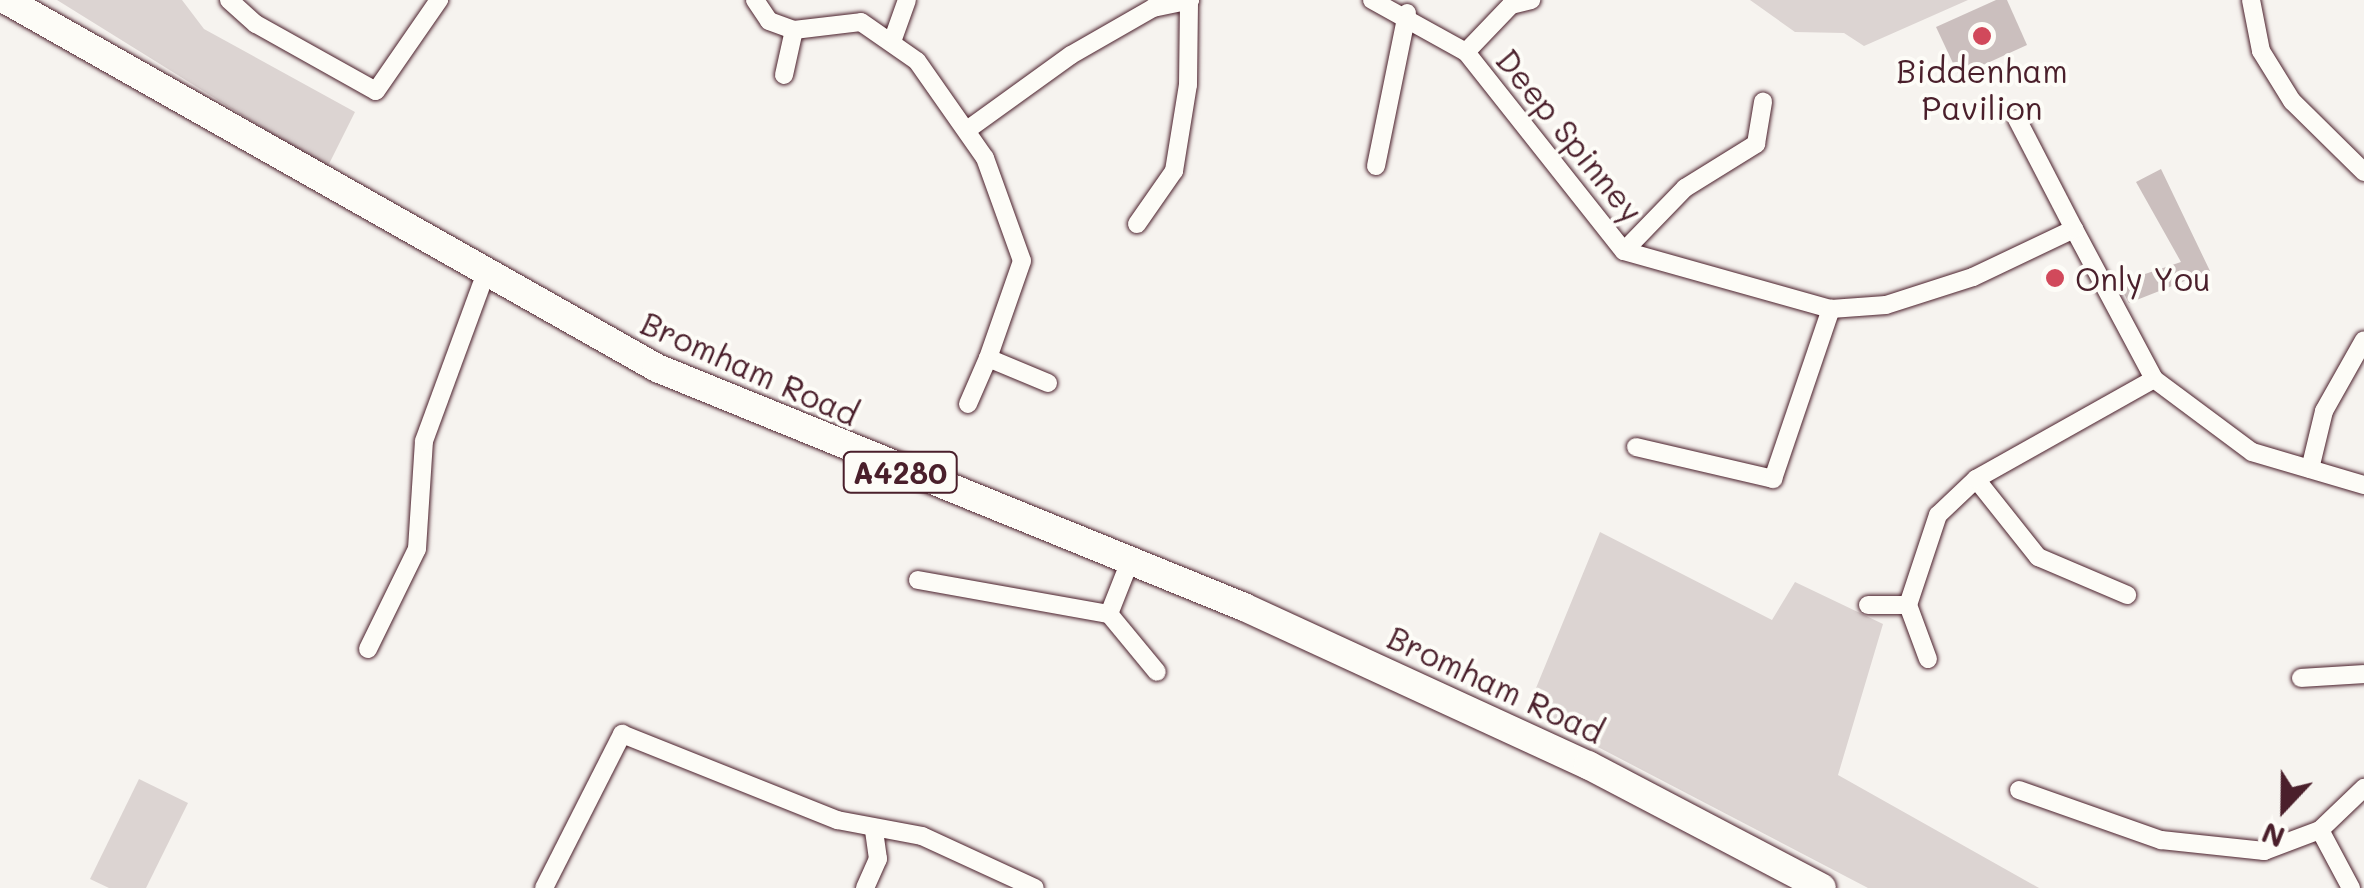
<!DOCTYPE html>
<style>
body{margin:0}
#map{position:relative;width:2364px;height:888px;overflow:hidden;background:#f6f3ef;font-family:Mali,sans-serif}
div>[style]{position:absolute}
.green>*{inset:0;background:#dcd4d2}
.building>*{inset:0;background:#cbbfbe}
.roads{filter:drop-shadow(0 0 2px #4a1f2b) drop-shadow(0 0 2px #4a1f2b)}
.minor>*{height:18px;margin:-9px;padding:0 9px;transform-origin:9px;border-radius:9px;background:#fdfcf7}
.primary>*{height:28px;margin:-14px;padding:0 14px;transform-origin:14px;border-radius:14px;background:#fdfcf7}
.dots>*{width:28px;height:28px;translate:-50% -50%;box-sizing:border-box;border:5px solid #fdfcf7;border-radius:50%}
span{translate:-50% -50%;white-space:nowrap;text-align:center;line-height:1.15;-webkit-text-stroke:8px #fdfcf7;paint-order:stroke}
.shield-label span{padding:2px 8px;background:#fdfcf7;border:2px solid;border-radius:8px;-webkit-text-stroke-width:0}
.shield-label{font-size:30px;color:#4a1f2b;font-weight:700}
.poi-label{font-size:32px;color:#4a1f2b}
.left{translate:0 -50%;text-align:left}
.street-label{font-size:32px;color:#4a1f2b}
.north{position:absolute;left:2234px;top:758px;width:100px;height:100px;-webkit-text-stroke:8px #fdfcf7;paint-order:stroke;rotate:202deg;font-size:28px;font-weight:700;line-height:40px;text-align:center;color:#4a1f2b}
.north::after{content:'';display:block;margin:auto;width:35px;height:45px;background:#4a1f2b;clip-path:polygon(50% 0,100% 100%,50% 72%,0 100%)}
</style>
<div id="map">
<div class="green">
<div style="clip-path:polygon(57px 0,182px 0,204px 29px,355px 112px,327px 168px)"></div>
<div style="clip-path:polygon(1750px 0,1968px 0,1864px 46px,1844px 33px,1795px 32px)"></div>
<div style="clip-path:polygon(1600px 532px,1772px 620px,1795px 582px,1883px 624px,1838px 775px,2039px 888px,1868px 888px,1527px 710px)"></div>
<div style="clip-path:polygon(139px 779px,188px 803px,146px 888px,109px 888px,90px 879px)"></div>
</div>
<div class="building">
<div style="clip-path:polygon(1996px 0,2007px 0,2027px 45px,1959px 76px,1936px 27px)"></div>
<div style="clip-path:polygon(2161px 169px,2210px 271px,2129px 303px,2118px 283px,2181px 262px,2136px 182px)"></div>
</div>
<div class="roads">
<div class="minor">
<div style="left:229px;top:0;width:36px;rotate:42deg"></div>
<div style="left:256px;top:24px;width:137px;rotate:29.2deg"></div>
<div style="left:376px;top:91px;width:111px;rotate:-55.3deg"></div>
<div style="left:755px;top:0;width:25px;rotate:56deg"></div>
<div style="left:769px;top:21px;width:27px;rotate:20deg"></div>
<div style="left:794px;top:30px;width:67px;rotate:-6.8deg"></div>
<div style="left:861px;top:22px;width:68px;rotate:34.9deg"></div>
<div style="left:917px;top:61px;width:118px;rotate:55deg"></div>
<div style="left:985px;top:158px;width:109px;rotate:70.2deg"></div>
<div style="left:1022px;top:261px;width:103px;rotate:109.3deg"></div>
<div style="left:988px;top:358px;width:65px;rotate:22.6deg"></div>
<div style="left:1372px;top:0;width:107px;rotate:29deg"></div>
<div style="left:1466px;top:52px;width:254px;rotate:51.6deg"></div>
<div style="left:1624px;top:251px;width:215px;rotate:15.7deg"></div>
<div style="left:1831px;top:309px;width:55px;rotate:-4.2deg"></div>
<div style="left:1886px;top:305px;width:91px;rotate:-17.8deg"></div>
<div style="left:1973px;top:277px;width:112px;rotate:-25.4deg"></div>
<div style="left:2074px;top:229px;width:170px;rotate:61.9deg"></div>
<div style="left:2154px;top:379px;width:122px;rotate:36.7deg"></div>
<div style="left:2252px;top:452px;width:117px;rotate:16.4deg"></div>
<div style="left:2251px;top:0;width:52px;rotate:78.9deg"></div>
<div style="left:2261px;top:51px;width:59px;rotate:58.2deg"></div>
<div style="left:2292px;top:101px;width:101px;rotate:44.6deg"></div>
<div style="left:893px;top:39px;width:41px;rotate:-70.3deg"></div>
<div style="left:1466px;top:52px;width:65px;rotate:-46.2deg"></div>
<div style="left:1511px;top:5px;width:21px;rotate:-14deg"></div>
<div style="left:784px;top:75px;width:46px;rotate:-77.5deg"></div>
<div style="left:2017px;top:119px;width:124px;rotate:62.6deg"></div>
<div style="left:967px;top:130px;width:128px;rotate:-35.8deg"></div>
<div style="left:1071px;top:55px;width:95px;rotate:-29.8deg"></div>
<div style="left:1153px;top:8px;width:38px;rotate:-12deg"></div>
<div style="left:1376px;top:166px;width:156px;rotate:-78.5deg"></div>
<div style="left:1137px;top:224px;width:65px;rotate:-55.1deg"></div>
<div style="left:1174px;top:171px;width:87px;rotate:-80.8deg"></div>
<div style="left:1188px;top:85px;width:85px;rotate:-89.3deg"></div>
<div style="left:1624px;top:251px;width:88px;rotate:-45.9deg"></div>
<div style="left:1685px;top:188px;width:84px;rotate:-31.8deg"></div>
<div style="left:1756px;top:144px;width:43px;rotate:-80.5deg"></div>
<div style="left:968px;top:404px;width:50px;rotate:-66.5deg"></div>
<div style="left:1636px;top:447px;width:141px;rotate:13.1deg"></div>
<div style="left:1773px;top:479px;width:180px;rotate:-71.2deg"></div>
<div style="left:2310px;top:469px;width:60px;rotate:-76.4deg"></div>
<div style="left:2324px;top:411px;width:81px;rotate:-60.6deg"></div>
<div style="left:1976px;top:479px;width:100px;rotate:51.5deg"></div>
<div style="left:2038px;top:557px;width:97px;rotate:23.1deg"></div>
<div style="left:918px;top:580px;width:194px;rotate:10.1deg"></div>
<div style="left:1109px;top:614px;width:57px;rotate:-68.4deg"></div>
<div style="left:1868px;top:605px;width:40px"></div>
<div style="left:1109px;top:614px;width:75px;rotate:50.4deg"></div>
<div style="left:368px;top:649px;width:111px;rotate:-63.9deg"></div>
<div style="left:417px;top:549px;width:108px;rotate:-86.3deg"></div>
<div style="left:424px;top:441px;width:177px;rotate:-69.8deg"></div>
<div style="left:1928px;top:659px;width:58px;rotate:-110.3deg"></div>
<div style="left:1908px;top:605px;width:95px;rotate:-71.6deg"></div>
<div style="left:1938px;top:515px;width:52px;rotate:-43.5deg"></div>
<div style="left:1976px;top:479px;width:204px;rotate:-29.3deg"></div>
<div style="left:2301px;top:678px;width:63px;rotate:-3.6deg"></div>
<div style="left:2019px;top:790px;width:151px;rotate:19.4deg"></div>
<div style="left:2161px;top:840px;width:104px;rotate:6.1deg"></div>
<div style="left:2264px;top:851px;width:60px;rotate:-20.6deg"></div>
<div style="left:2320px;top:830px;width:61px;rotate:-43.7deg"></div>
<div style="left:2320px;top:830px;width:66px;rotate:61.9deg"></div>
<div style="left:544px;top:888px;width:173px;rotate:-63.1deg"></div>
<div style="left:622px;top:734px;width:232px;rotate:21.8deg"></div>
<div style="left:837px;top:820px;width:86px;rotate:10.7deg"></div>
<div style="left:922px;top:836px;width:124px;rotate:24.7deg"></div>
<div style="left:865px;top:888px;width:32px;rotate:-66deg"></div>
<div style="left:878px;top:859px;width:29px;rotate:-98deg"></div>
</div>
<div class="primary">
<div style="left:6px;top:0;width:748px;rotate:29.48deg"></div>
<div style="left:657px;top:368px;width:634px;rotate:22.15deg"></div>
<div style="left:1244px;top:607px;width:379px;rotate:24.7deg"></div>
<div style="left:1588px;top:765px;width:264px;rotate:27.7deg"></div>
</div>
</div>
<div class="dots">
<div style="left:1982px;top:36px;background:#d1495b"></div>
<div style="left:2055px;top:278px;background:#d1495b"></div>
</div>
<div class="shield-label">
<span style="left:900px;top:472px">A4280</span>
</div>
<div class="poi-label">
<span style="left:1982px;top:89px">Biddenham<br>Pavilion</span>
<span class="left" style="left:2075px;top:278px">Only You</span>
</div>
<div class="street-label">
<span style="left:1570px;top:135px;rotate:51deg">Deep Spinney</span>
<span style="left:750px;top:368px;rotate:24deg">Bromham Road</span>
<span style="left:1496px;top:684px;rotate:25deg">Bromham Road</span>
</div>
<div class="north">N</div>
</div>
